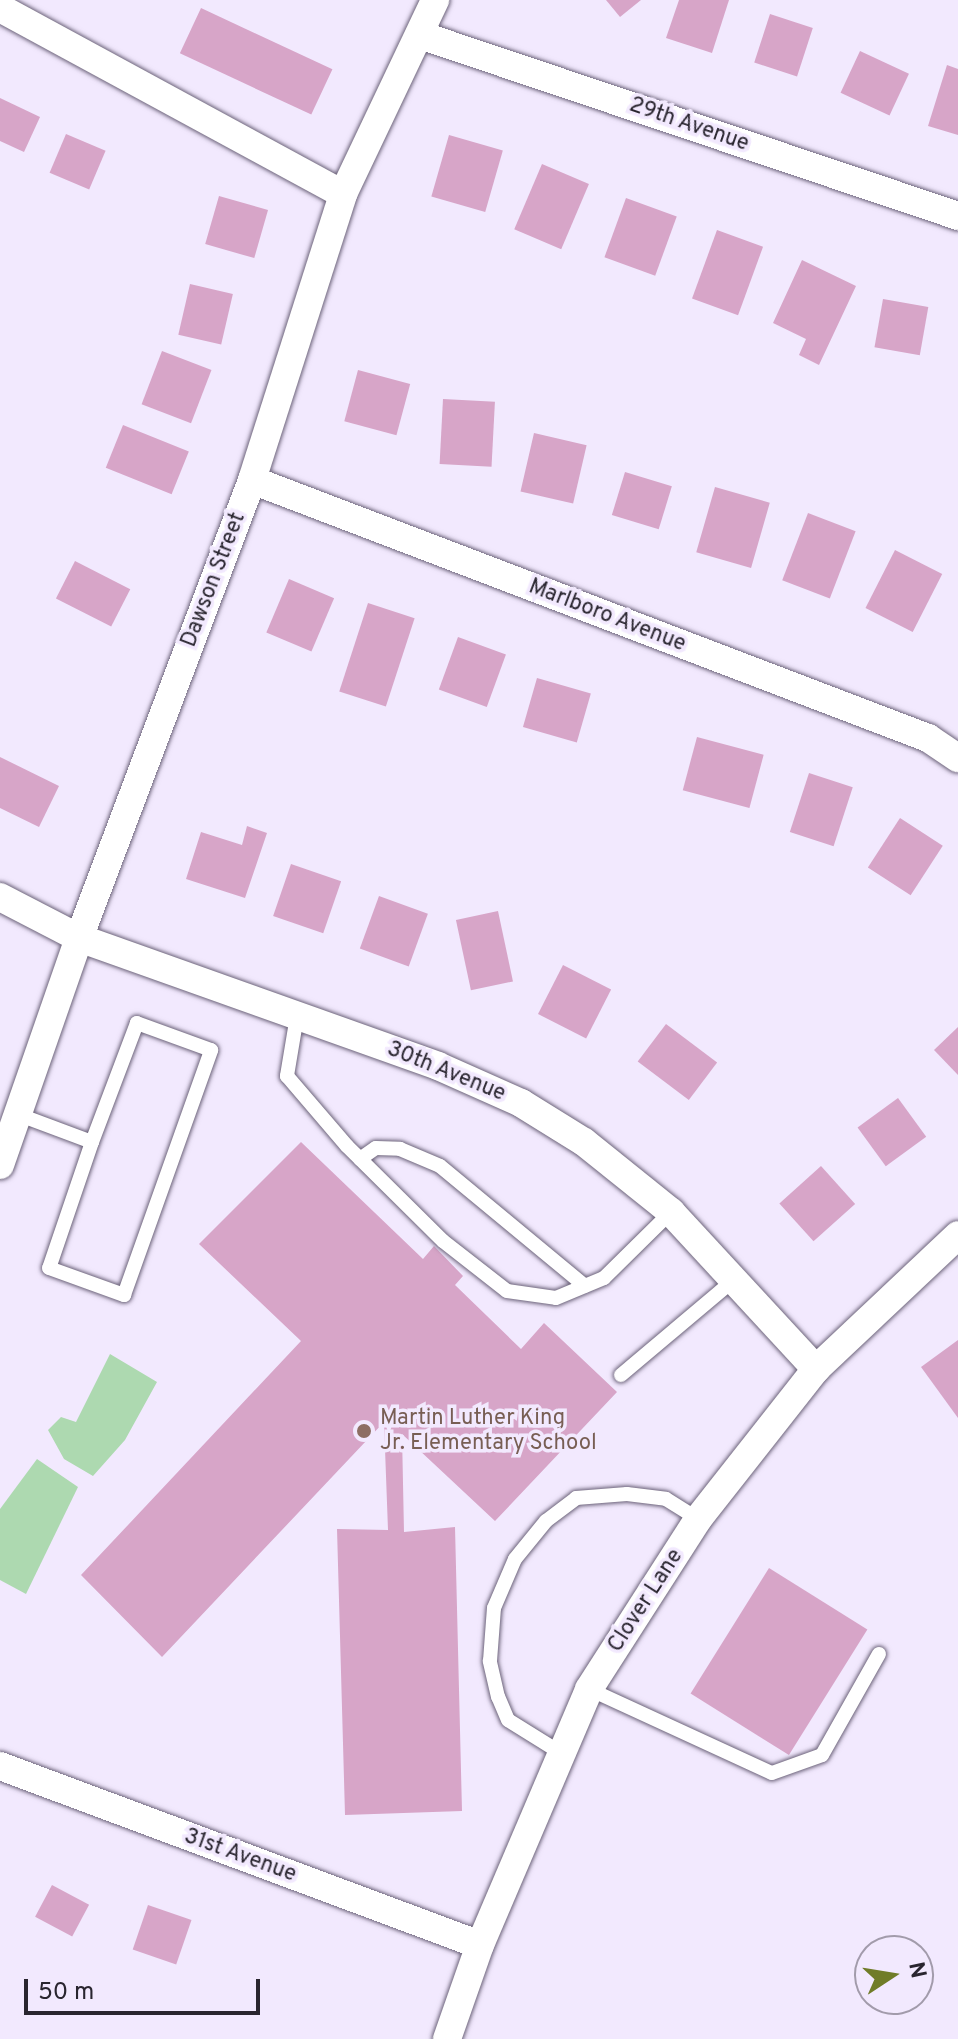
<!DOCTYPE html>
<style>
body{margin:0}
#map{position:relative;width:958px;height:2039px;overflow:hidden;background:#f2e9fe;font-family:Overpass,sans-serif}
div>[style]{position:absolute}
.green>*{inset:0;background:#add9b0}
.building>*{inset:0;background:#d7a5c8;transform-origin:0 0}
.roads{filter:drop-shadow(0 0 2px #6c637a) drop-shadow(0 0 2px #6c637a)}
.lane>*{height:14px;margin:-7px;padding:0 7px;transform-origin:7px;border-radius:7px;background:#fff}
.street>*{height:28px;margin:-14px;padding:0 14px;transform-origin:14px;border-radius:14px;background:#fff}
.dots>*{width:22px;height:22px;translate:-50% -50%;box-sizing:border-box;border:4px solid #f2e9fe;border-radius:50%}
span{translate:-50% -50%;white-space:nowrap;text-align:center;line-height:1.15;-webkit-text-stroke:7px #f2e9fe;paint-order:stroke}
.street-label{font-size:22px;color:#29252f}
.education-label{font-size:22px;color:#785e54}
.left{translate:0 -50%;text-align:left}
.north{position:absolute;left:854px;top:1935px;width:80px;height:80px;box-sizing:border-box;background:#f2e9fe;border:2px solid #a29bab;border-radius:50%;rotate:78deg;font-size:22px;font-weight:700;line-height:32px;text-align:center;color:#29252f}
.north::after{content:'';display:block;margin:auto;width:28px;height:36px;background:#707c28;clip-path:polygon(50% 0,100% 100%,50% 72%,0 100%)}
.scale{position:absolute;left:24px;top:1979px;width:236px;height:36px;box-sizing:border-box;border:4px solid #29252f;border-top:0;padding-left:10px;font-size:24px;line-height:28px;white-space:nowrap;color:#29252f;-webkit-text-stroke:6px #f2e9fe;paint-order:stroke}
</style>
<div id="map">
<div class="green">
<div style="clip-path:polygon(110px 1354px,157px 1382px,125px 1440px,93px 1476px,64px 1459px,48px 1430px,61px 1417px,76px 1422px)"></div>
<div style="clip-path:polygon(37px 1459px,78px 1487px,26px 1594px,0 1580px,0 1509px)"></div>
</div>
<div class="building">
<div style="clip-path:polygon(606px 0,641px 0,620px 17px)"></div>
<div style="clip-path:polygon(679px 0,729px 0,712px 53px,666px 38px)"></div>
<div style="left:201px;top:8px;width:145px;height:50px;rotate:25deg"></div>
<div style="left:770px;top:14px;width:45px;height:51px;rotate:18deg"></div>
<div style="left:860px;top:51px;width:54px;height:46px;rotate:25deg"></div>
<div style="clip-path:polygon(947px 65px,958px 69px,958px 135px,928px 126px)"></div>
<div style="clip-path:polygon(0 98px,40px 117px,24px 152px,0 141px)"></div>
<div style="left:66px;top:134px;width:43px;height:42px;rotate:23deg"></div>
<div style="left:449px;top:135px;width:56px;height:64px;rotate:16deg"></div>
<div style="left:542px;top:164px;width:51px;height:71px;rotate:23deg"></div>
<div style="left:219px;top:196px;width:51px;height:50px;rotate:16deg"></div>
<div style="left:626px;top:198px;width:54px;height:63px;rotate:20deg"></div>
<div style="left:717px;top:230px;width:49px;height:73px;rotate:20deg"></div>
<div style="clip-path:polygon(802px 260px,856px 286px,819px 365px,799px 355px,806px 339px,773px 323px)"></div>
<div style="left:190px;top:284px;width:44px;height:52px;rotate:13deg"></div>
<div style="left:883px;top:299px;width:46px;height:49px;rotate:10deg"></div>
<div style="left:162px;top:351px;width:53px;height:57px;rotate:21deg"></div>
<div style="left:358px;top:370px;width:54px;height:53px;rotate:15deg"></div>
<div style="left:443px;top:399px;width:52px;height:65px;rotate:3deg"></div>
<div style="left:123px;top:425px;width:71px;height:46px;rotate:22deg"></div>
<div style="left:534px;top:433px;width:54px;height:60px;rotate:13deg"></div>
<div style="left:625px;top:472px;width:49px;height:45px;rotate:17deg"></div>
<div style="left:715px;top:487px;width:57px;height:68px;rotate:16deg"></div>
<div style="left:808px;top:513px;width:51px;height:72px;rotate:21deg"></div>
<div style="left:895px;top:550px;width:53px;height:65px;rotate:27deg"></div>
<div style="left:75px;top:561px;width:62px;height:42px;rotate:27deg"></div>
<div style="left:289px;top:579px;width:49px;height:58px;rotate:23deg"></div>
<div style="left:368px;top:603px;width:49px;height:93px;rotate:18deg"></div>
<div style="left:458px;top:637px;width:51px;height:56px;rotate:20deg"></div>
<div style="left:537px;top:678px;width:56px;height:51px;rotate:16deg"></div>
<div style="left:697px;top:737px;width:69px;height:55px;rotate:15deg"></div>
<div style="clip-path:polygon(0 757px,59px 786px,39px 827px,0 808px)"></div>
<div style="left:809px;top:773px;width:46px;height:62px;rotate:18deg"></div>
<div style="left:900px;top:818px;width:51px;height:59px;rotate:33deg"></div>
<div style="clip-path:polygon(247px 826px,267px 833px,245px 898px,186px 879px,201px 832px,242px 845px)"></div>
<div style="left:291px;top:864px;width:53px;height:55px;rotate:19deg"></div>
<div style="left:379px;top:896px;width:52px;height:56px;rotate:20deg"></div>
<div style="left:498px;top:911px;width:72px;height:43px;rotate:78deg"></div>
<div style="left:563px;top:965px;width:54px;height:55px;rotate:27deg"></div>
<div style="left:666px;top:1024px;width:64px;height:47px;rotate:37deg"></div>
<div style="clip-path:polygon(958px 1027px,958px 1075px,934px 1050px)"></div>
<div style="left:898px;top:1098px;width:48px;height:50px;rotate:54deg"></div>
<div style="clip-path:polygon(301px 1142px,423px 1259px,434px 1246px,463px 1276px,455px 1285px,521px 1349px,544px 1323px,617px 1392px,495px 1521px,402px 1434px,404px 1532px,455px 1527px,462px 1811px,345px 1815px,337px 1529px,388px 1530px,384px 1422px,162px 1657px,81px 1575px,301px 1341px,199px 1244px)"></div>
<div style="left:821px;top:1166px;width:51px;height:56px;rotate:48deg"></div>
<div style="clip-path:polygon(958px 1340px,958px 1418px,921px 1367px)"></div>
<div style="left:769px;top:1568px;width:116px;height:148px;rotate:32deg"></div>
<div style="left:52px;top:1885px;width:42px;height:36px;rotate:28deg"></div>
<div style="left:148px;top:1905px;width:46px;height:47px;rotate:19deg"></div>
</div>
<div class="roads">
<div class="lane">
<div style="left:297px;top:1016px;width:61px;rotate:99.5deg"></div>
<div style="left:287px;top:1076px;width:92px;rotate:49.4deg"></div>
<div style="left:347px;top:1146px;width:135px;rotate:44.7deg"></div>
<div style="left:443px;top:1241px;width:81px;rotate:38deg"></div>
<div style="left:507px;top:1291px;width:49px;rotate:8.1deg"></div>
<div style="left:556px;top:1298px;width:52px;rotate:-22.6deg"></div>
<div style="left:604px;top:1278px;width:94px;rotate:-44.6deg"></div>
<div style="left:17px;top:1114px;width:80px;rotate:20.5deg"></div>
<div style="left:92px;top:1142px;width:133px;rotate:108.8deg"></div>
<div style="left:49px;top:1268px;width:80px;rotate:19.8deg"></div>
<div style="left:124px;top:1295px;width:260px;rotate:-70.4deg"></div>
<div style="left:211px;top:1050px;width:79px;rotate:-160deg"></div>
<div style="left:137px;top:1023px;width:127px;rotate:110.7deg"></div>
<div style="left:360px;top:1159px;width:19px;rotate:-35deg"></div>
<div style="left:376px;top:1148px;width:24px;rotate:2deg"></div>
<div style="left:400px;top:1149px;width:43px;rotate:23deg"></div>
<div style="left:440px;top:1166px;width:188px;rotate:39.6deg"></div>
<div style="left:621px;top:1375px;width:148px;rotate:-40.1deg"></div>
<div style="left:589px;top:1689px;width:201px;rotate:24.7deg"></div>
<div style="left:772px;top:1773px;width:53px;rotate:-19.8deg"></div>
<div style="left:822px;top:1755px;width:116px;rotate:-60.6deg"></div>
<div style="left:561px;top:1753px;width:62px;rotate:-148.1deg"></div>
<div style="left:508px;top:1720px;width:25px;rotate:-113deg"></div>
<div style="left:498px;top:1697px;width:37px;rotate:-103deg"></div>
<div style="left:490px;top:1661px;width:53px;rotate:-85.7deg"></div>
<div style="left:494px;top:1608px;width:53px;rotate:-66.8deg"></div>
<div style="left:515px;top:1559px;width:49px;rotate:-50.8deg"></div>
<div style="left:546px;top:1521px;width:38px;rotate:-37deg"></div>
<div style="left:576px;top:1498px;width:51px;rotate:-4.5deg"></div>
<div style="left:627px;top:1494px;width:39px;rotate:7deg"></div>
<div style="left:666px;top:1499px;width:38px;rotate:32deg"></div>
</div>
<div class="street">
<div style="left:0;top:8px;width:390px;rotate:28.5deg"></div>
<div style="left:420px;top:35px;width:568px;rotate:18.59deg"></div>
<div style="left:252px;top:480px;width:724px;rotate:20.89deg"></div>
<div style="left:928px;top:738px;width:36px;rotate:34deg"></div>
<div style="left:0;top:897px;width:89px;rotate:27.4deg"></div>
<div style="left:79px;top:938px;width:381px;rotate:19.6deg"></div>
<div style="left:438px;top:1066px;width:91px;rotate:24deg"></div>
<div style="left:521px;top:1103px;width:74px;rotate:31.8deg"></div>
<div style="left:584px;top:1142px;width:112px;rotate:38.8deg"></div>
<div style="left:671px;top:1212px;width:214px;rotate:47.3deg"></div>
<div style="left:0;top:1165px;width:240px;rotate:-70.8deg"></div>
<div style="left:79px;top:938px;width:490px;rotate:-69.3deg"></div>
<div style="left:252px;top:480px;width:300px;rotate:-72.3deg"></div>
<div style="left:343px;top:194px;width:215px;rotate:-64.6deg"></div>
<div style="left:0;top:1766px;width:512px;rotate:20.45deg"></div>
<div style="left:447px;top:2039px;width:100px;rotate:-70.7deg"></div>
<div style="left:480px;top:1945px;width:278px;rotate:-66.9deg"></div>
<div style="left:589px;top:1689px;width:202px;rotate:-57.3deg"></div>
<div style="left:698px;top:1519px;width:191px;rotate:-51.8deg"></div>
<div style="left:816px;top:1369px;width:195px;rotate:-43.3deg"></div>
</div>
</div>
<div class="dots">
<div style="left:364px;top:1431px;background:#8d6e63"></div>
</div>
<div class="street-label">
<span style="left:689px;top:125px;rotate:19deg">29th Avenue</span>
<span style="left:214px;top:580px;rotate:-69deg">Dawson Street</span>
<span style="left:607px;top:616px;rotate:21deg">Marlboro Avenue</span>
<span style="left:446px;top:1072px;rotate:22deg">30th Avenue</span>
<span style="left:646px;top:1601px;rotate:-57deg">Clover Lane</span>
<span style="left:240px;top:1856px;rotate:20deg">31st Avenue</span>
</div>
<div class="education-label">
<span class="left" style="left:380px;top:1431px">Martin Luther King<br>Jr. Elementary School</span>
</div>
<div class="north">N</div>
<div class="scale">50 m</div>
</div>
